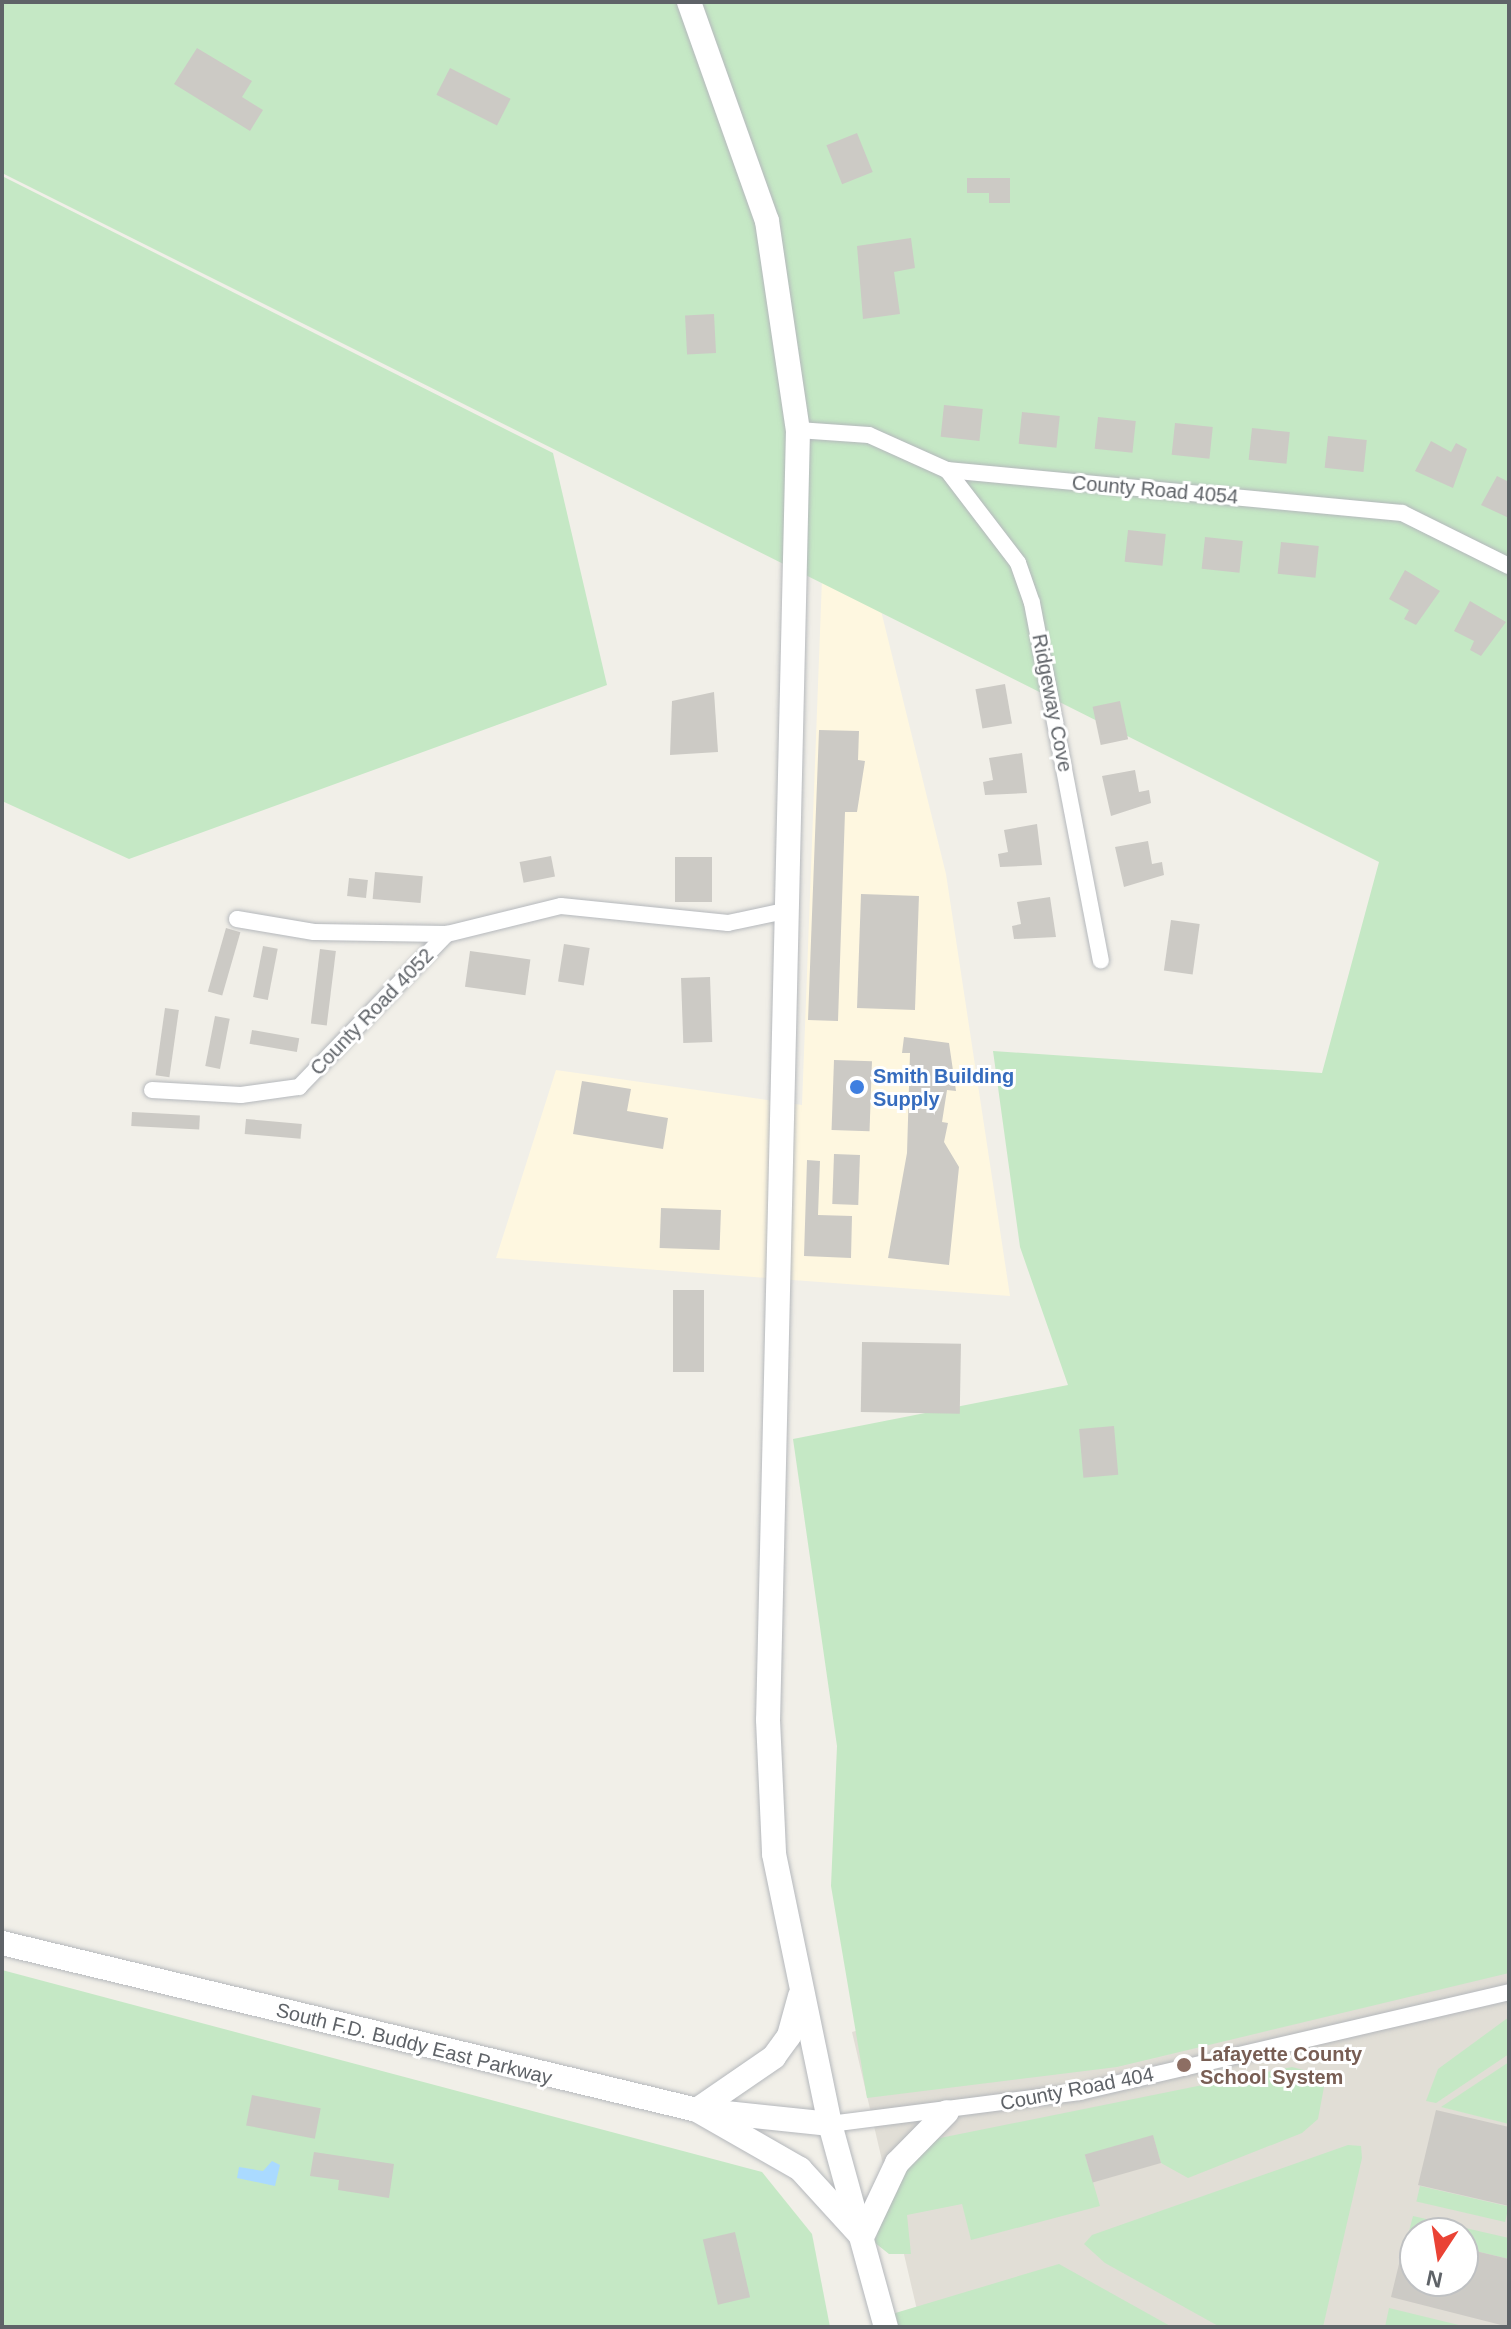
<!DOCTYPE html>
<style>
body{margin:0}
#map{position:relative;width:1511px;height:2329px;overflow:hidden;background:#f1efe8;font-family:Helvetica,sans-serif}
div>[style]{position:absolute}
.commercial>*{inset:0;background:#fef7e0}
.education>*{inset:0;background:#e1ded6}
.green>*{inset:0;background:#c5e8c5;transform-origin:0 0}
.water>*{inset:0;background:#aadaff}
.building>*{inset:0;background:#cccac5;transform-origin:0 0}
.roads{filter:drop-shadow(0 0 2px #b5b8bc) drop-shadow(0 0 2px #b5b8bc)}
.street>*{height:16px;margin:-8px;padding:0 8px;transform-origin:8px;border-radius:8px;background:#fff}
.secondary>*{height:24px;margin:-12px;padding:0 12px;transform-origin:12px;border-radius:12px;background:#fff}
.dots>*{width:22px;height:22px;translate:-50% -50%;box-sizing:border-box;border:4px solid #fff;border-radius:50%}
span{translate:-50% -50%;white-space:nowrap;text-align:center;line-height:1.15;-webkit-text-stroke:6px #fff;paint-order:stroke}
.street-label{font-size:20px;color:#5f6368}
.shop-label{font-size:20px;color:#366cbe;font-weight:700}
.left{translate:0 -50%;text-align:left}
.education-label{font-size:20px;color:#785e54;font-weight:700}
.frame{position:absolute;inset:0;border:4px solid #5f6368;pointer-events:none}
.north{position:absolute;left:1399px;top:2217px;width:80px;height:80px;box-sizing:border-box;background:#fff;border:2px solid #bfc1c3;border-radius:50%;rotate:192deg;font-size:22px;font-weight:700;line-height:32px;text-align:center;color:#5f6368}
.north::after{content:'';display:block;margin:auto;width:28px;height:36px;background:#ea4335;clip-path:polygon(50% 0,100% 100%,50% 72%,0 100%)}
</style>
<div id="map">
<div class="commercial">
<div style="clip-path:polygon(823px 553px,868px 558px,946px 874px,1010px 1296px,496px 1258px,556px 1070px,802px 1105px)"></div>
</div>
<div class="education">
<div style="clip-path:polygon(evenodd,1509px 1852px,1509px 2327px,921px 2327px,852px 2032px,1509px 1852px,1415px 2233px,1463px 2233px,1463px 2281px,1415px 2281px,1415px 2233px)"></div>
</div>
<div class="green">
<div style="clip-path:polygon(2px 2px,1509px 2px,1509px 1973px,1117px 2067px,867px 2098px,831px 1886px,837px 1746px,793px 1439px,1068px 1385px,1020px 1247px,993px 1051px,1322px 1073px,1379px 862px,2px 173px)"></div>
<div style="clip-path:polygon(2px 176px,553px 453px,607px 685px,129px 859px,2px 801px)"></div>
<div style="clip-path:polygon(2px 1970px,762px 2172px,812px 2234px,830px 2327px,2px 2327px)"></div>
<div style="clip-path:polygon(1509px 2017px,1509px 2054px,1436px 2103px,1426px 2101px,1438px 2069px)"></div>
<div style="clip-path:polygon(1509px 2062px,1509px 2124px,1441px 2107px)"></div>
<div style="clip-path:polygon(1292px 2067px,1315px 2073px,1324px 2087px,1318px 2119px,1302px 2133px,1188px 2178px,1161px 2163px,1153px 2136px,1085px 2155px,1100px 2206px,971px 2240px,962px 2204px,907px 2215px,911px 2254px,889px 2254px,874px 2242px,904px 2167px,922px 2146px,940px 2138px)"></div>
<div style="clip-path:polygon(1348px 2145px,1361px 2146px,1362px 2158px,1323px 2327px,1220px 2327px,1105px 2263px,1084px 2244px,1092px 2235px)"></div>
<div style="left:1420px;top:2186px;width:91px;height:16px;rotate:13deg"></div>
<div style="clip-path:polygon(1413px 2216px,1509px 2238px,1509px 2259px,1463px 2248px,1463px 2233px,1408px 2235px)"></div>
<div style="clip-path:polygon(1059px 2264px,1172px 2327px,895px 2327px,892px 2314px)"></div>
<div style="clip-path:polygon(1389px 2308px,1467px 2327px,1385px 2327px)"></div>
</div>
<div class="water">
<div style="clip-path:polygon(272px 2161px,280px 2165px,275px 2186px,237px 2178px,239px 2167px,263px 2171px)"></div>
</div>
<div class="building">
<div style="clip-path:polygon(197px 48px,252px 81px,242px 97px,263px 110px,250px 131px,174px 84px)"></div>
<div style="left:450px;top:68px;width:68px;height:30px;rotate:27deg"></div>
<div style="left:857px;top:133px;width:42px;height:33px;rotate:68deg"></div>
<div style="clip-path:polygon(967px 178px,1010px 178px,1010px 203px,989px 203px,989px 193px,967px 193px)"></div>
<div style="clip-path:polygon(911px 238px,915px 268px,894px 272px,900px 314px,863px 319px,857px 246px)"></div>
<div style="left:714px;top:314px;width:39px;height:29px;rotate:87deg"></div>
<div style="left:944px;top:405px;width:39px;height:32px;rotate:6deg"></div>
<div style="left:1022px;top:412px;width:38px;height:32px;rotate:6deg"></div>
<div style="left:1098px;top:417px;width:38px;height:32px;rotate:6deg"></div>
<div style="left:1175px;top:423px;width:38px;height:32px;rotate:6deg"></div>
<div style="left:1252px;top:428px;width:38px;height:32px;rotate:6deg"></div>
<div style="left:1328px;top:436px;width:39px;height:32px;rotate:6deg"></div>
<div style="clip-path:polygon(1431px 441px,1451px 452px,1456px 443px,1467px 449px,1453px 488px,1415px 471px)"></div>
<div style="clip-path:polygon(1497px 476px,1509px 482px,1509px 518px,1481px 505px)"></div>
<div style="left:1128px;top:530px;width:38px;height:32px;rotate:6deg"></div>
<div style="left:1205px;top:537px;width:38px;height:32px;rotate:6deg"></div>
<div style="left:1281px;top:542px;width:38px;height:32px;rotate:6deg"></div>
<div style="clip-path:polygon(1405px 570px,1440px 591px,1416px 625px,1404px 619px,1409px 610px,1389px 599px)"></div>
<div style="clip-path:polygon(1470px 601px,1506px 622px,1481px 656px,1470px 650px,1474px 641px,1454px 631px)"></div>
<div style="left:1005px;top:684px;width:40px;height:30px;rotate:80deg"></div>
<div style="clip-path:polygon(714px 692px,718px 752px,670px 755px,672px 701px)"></div>
<div style="left:1120px;top:701px;width:39px;height:28px;rotate:78deg"></div>
<div style="clip-path:polygon(819px 730px,859px 731px,858px 760px,865px 761px,857px 812px,845px 812px,838px 1021px,808px 1020px)"></div>
<div style="clip-path:polygon(1022px 753px,1027px 793px,985px 795px,983px 782px,993px 780px,989px 758px)"></div>
<div style="clip-path:polygon(1135px 770px,1139px 792px,1149px 790px,1151px 803px,1111px 816px,1102px 776px)"></div>
<div style="clip-path:polygon(1037px 824px,1042px 865px,1000px 867px,998px 854px,1008px 852px,1004px 830px)"></div>
<div style="clip-path:polygon(1148px 841px,1152px 864px,1162px 862px,1164px 875px,1124px 887px,1115px 847px)"></div>
<div style="left:551px;top:856px;width:21px;height:32px;rotate:79deg"></div>
<div style="left:675px;top:857px;width:37px;height:45px"></div>
<div style="left:375px;top:872px;width:48px;height:27px;rotate:5deg"></div>
<div style="left:349px;top:878px;width:19px;height:18px;rotate:6deg"></div>
<div style="left:861px;top:894px;width:58px;height:114px;rotate:2deg"></div>
<div style="clip-path:polygon(1050px 897px,1056px 937px,1014px 939px,1012px 926px,1021px 924px,1017px 902px)"></div>
<div style="left:1171px;top:920px;width:29px;height:51px;rotate:8deg"></div>
<div style="left:226px;top:928px;width:15px;height:66px;rotate:16deg"></div>
<div style="left:564px;top:944px;width:26px;height:38px;rotate:9deg"></div>
<div style="left:263px;top:946px;width:15px;height:52px;rotate:11deg"></div>
<div style="left:320px;top:949px;width:16px;height:75px;rotate:7deg"></div>
<div style="left:470px;top:951px;width:61px;height:36px;rotate:8deg"></div>
<div style="left:710px;top:977px;width:65px;height:29px;rotate:88deg"></div>
<div style="left:165px;top:1008px;width:14px;height:68px;rotate:8deg"></div>
<div style="left:215px;top:1016px;width:15px;height:51px;rotate:11deg"></div>
<div style="left:252px;top:1030px;width:48px;height:14px;rotate:10deg"></div>
<div style="clip-path:polygon(904px 1037px,949px 1043px,956px 1091px,947px 1090px,942px 1122px,948px 1123px,944px 1142px,959px 1167px,949px 1265px,888px 1258px,907px 1153px,910px 1053px,902px 1053px)"></div>
<div style="left:834px;top:1060px;width:38px;height:70px;rotate:2deg"></div>
<div style="clip-path:polygon(582px 1081px,631px 1089px,627px 1111px,668px 1118px,663px 1149px,573px 1134px)"></div>
<div style="left:132px;top:1112px;width:68px;height:14px;rotate:3deg"></div>
<div style="left:246px;top:1119px;width:56px;height:15px;rotate:5deg"></div>
<div style="left:834px;top:1154px;width:26px;height:50px;rotate:2deg"></div>
<div style="clip-path:polygon(807px 1160px,820px 1161px,818px 1215px,852px 1216px,851px 1258px,804px 1256px)"></div>
<div style="left:661px;top:1208px;width:60px;height:40px;rotate:2deg"></div>
<div style="left:673px;top:1290px;width:31px;height:82px"></div>
<div style="left:862px;top:1342px;width:99px;height:70px;rotate:1deg"></div>
<div style="left:1114px;top:1426px;width:49px;height:35px;rotate:85deg"></div>
<div style="left:252px;top:2095px;width:70px;height:31px;rotate:11deg"></div>
<div style="clip-path:polygon(1436px 2110px,1509px 2127px,1509px 2206px,1418px 2185px)"></div>
<div style="left:1153px;top:2135px;width:29px;height:71px;rotate:74deg"></div>
<div style="clip-path:polygon(314px 2152px,394px 2164px,389px 2198px,338px 2190px,339px 2180px,310px 2176px)"></div>
<div style="left:735px;top:2232px;width:67px;height:33px;rotate:77deg"></div>
<div style="clip-path:polygon(1406px 2235px,1415px 2237px,1415px 2281px,1463px 2281px,1463px 2248px,1509px 2259px,1509px 2327px,1391px 2297px)"></div>
</div>
<div class="roads">
<div class="street">
<div style="left:798px;top:430px;width:71px;rotate:4deg"></div>
<div style="left:869px;top:435px;width:85px;rotate:24.2deg"></div>
<div style="left:947px;top:470px;width:457px;rotate:5.4deg"></div>
<div style="left:1402px;top:513px;width:119px;rotate:26.4deg"></div>
<div style="left:947px;top:470px;width:117px;rotate:52.6deg"></div>
<div style="left:1018px;top:563px;width:42px;rotate:70.7deg"></div>
<div style="left:1032px;top:603px;width:364px;rotate:79.1deg"></div>
<div style="left:237px;top:919px;width:78px;rotate:9.6deg"></div>
<div style="left:314px;top:932px;width:133px;rotate:0.9deg"></div>
<div style="left:447px;top:934px;width:117px;rotate:-13.8deg"></div>
<div style="left:561px;top:906px;width:168px;rotate:5.8deg"></div>
<div style="left:728px;top:923px;width:62px;rotate:-12deg"></div>
<div style="left:152px;top:1090px;width:89px;rotate:3.2deg"></div>
<div style="left:241px;top:1095px;width:59px;rotate:-7.9deg"></div>
<div style="left:299px;top:1087px;width:213px;rotate:-46deg"></div>
<div style="left:830px;top:2124px;width:252px;rotate:-7.3deg"></div>
<div style="left:1080px;top:2092px;width:441px;rotate:-13.1deg"></div>
</div>
<div class="secondary">
<div style="left:689px;top:2px;width:232px;rotate:70.4deg"></div>
<div style="left:767px;top:221px;width:211px;rotate:81.6deg"></div>
<div style="left:798px;top:430px;width:1290px;rotate:91.33deg"></div>
<div style="left:768px;top:1720px;width:134px;rotate:87.4deg"></div>
<div style="left:774px;top:1854px;width:276px;rotate:78.3deg"></div>
<div style="left:830px;top:2124px;width:211px;rotate:74.6deg"></div>
<div style="left:2px;top:1943px;width:715px;rotate:13.51deg"></div>
<div style="left:697px;top:2110px;width:134px;rotate:6deg"></div>
<div style="left:800px;top:1996px;width:41px;rotate:105.4deg"></div>
<div style="left:789px;top:2036px;width:26px;rotate:126deg"></div>
<div style="left:774px;top:2057px;width:93px;rotate:145.5deg"></div>
<div style="left:697px;top:2110px;width:119px;rotate:29.8deg"></div>
<div style="left:800px;top:2169px;width:92px;rotate:47.6deg"></div>
<div style="left:862px;top:2237px;width:82px;rotate:-64.7deg"></div>
<div style="left:897px;top:2163px;width:71px;rotate:-45.6deg"></div>
</div>
</div>
<div class="dots">
<div style="left:857px;top:1087px;background:#3f7fe0"></div>
<div style="left:1184px;top:2065px;background:#8d6e63"></div>
</div>
<div class="street-label">
<span style="left:1155px;top:490px;rotate:5deg">County Road 4054</span>
<span style="left:1052px;top:703px;rotate:79deg">Ridgeway Cove</span>
<span style="left:372px;top:1012px;rotate:-46deg">County Road 4052</span>
<span style="left:414px;top:2044px;rotate:14deg">South F.D. Buddy East Parkway</span>
<span style="left:1077px;top:2089px;rotate:-11deg">County Road 404</span>
</div>
<div class="shop-label">
<span class="left" style="left:873px;top:1088px">Smith Building<br>Supply</span>
</div>
<div class="education-label">
<span class="left" style="left:1200px;top:2066px">Lafayette County<br>School System</span>
</div>
<div class="frame"></div>
<div class="north">N</div>
</div>
